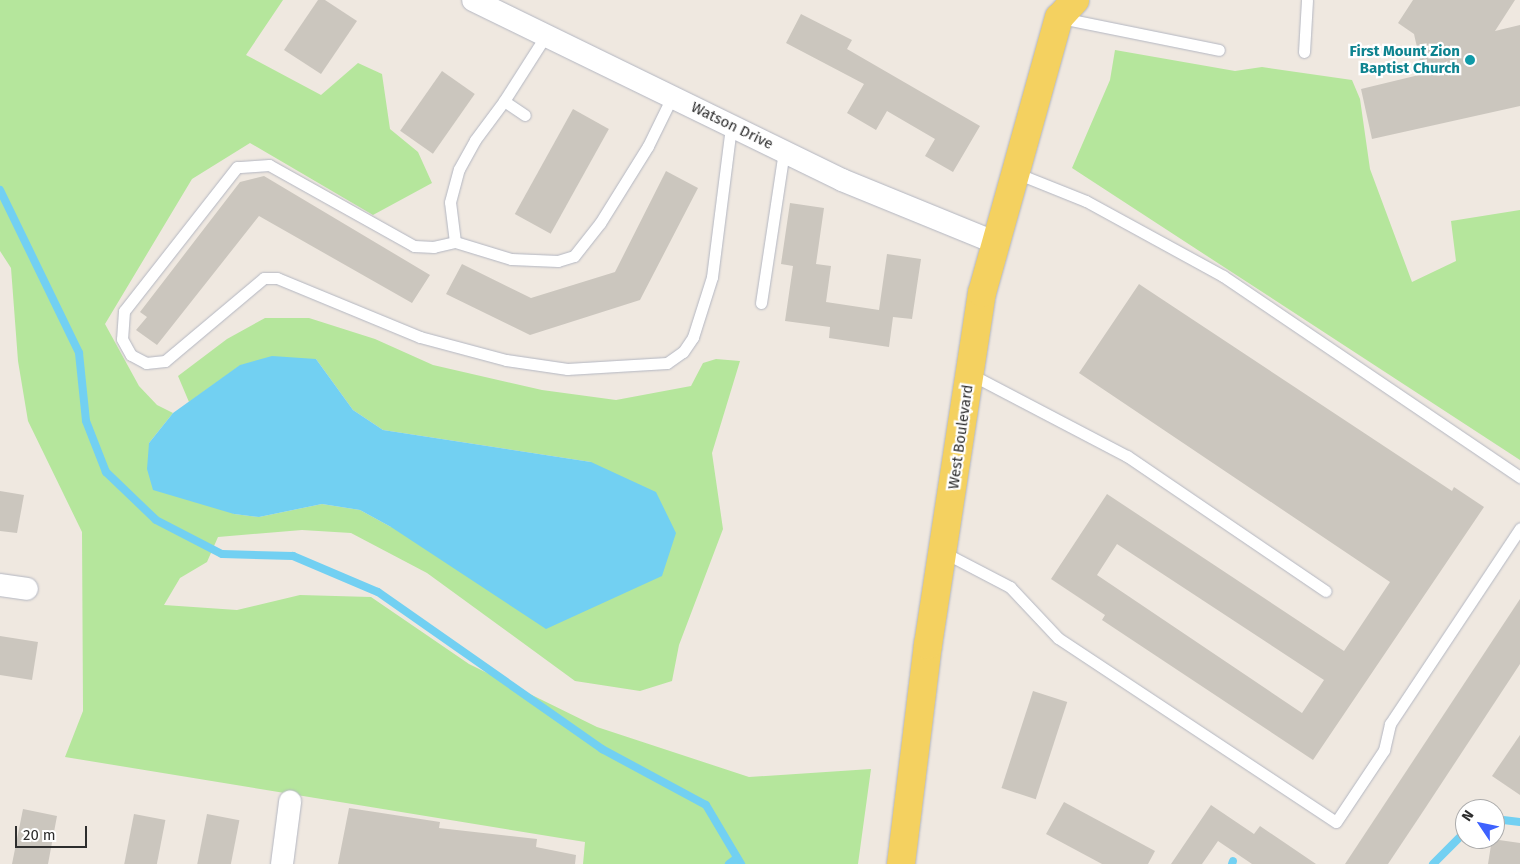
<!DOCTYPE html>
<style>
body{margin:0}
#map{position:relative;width:1520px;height:864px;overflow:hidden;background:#efe8e0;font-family:"Fira Sans",sans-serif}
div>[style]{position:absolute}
.green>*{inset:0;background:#b5e69c}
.water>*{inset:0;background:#72d0f2}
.stream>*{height:8px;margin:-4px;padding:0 4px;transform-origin:4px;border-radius:4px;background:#72d0f2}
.building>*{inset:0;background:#cbc6be;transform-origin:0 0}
.roads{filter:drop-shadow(0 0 1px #b3b6c1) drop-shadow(0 0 1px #b3b6c1)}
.service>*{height:11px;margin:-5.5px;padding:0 5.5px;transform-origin:5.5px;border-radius:5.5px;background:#fff}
.minor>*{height:22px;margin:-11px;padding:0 11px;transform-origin:11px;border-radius:11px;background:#fff}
.primary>*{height:28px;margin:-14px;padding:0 14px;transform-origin:14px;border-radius:14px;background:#f4d160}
.dots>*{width:14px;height:14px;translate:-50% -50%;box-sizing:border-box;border:2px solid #fff;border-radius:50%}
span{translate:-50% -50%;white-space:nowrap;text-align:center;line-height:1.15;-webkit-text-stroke:4.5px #fff;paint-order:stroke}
.culture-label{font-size:15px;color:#0d838f;font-weight:700}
.right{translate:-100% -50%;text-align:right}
.street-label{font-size:15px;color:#2d2d2d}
.north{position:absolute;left:1455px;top:799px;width:50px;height:50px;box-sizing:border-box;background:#fff;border:1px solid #ababab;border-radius:50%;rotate:304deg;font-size:14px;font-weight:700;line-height:20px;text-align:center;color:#2d2d2d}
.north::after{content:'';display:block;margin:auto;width:18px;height:22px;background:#3e62fe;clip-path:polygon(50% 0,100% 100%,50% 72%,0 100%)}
.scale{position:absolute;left:15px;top:826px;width:72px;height:22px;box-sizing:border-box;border:2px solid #2d2d2d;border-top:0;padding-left:6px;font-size:15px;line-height:18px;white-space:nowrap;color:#2d2d2d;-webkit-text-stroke:4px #fff;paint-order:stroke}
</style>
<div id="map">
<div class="green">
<div style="clip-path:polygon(0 0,283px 0,246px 55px,321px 95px,358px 63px,382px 74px,390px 129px,418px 152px,432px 183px,373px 215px,250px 143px,192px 179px,105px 324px,139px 386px,157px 405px,173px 413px,149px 443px,234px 514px,259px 517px,322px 504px,360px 510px,391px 527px,591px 462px,383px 430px,353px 410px,316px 359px,241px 365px,189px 402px,178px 376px,227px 339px,265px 318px,309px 318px,375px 339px,433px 365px,542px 390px,616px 400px,691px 386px,703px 363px,716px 359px,740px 361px,712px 453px,723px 529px,679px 645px,672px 681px,640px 691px,575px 681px,427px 573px,351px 533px,302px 530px,218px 537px,207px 562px,180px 578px,164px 605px,237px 610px,300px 595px,371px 597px,469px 664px,597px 727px,749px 777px,871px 769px,858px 864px,583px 864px,585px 842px,65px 757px,83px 711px,82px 532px,28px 421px,18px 361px,11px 268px,0 251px)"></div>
<div style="clip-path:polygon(1115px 50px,1235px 71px,1262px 67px,1352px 80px,1360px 99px,1370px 169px,1412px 282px,1456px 261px,1451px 221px,1520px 210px,1520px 460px,1072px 168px,1110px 80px)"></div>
</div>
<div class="water">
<div style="clip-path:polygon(272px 356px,316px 359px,353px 410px,383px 430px,591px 462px,656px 492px,676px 533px,662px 576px,546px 629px,391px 527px,360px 510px,322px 504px,259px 517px,234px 514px,153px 490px,147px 469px,149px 443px,173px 413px,240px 365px)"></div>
</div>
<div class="stream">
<div style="left:0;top:190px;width:181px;rotate:64.1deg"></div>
<div style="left:79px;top:353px;width:68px;rotate:84.1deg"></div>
<div style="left:86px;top:421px;width:55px;rotate:68.6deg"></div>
<div style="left:106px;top:472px;width:69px;rotate:43.8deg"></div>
<div style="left:156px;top:520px;width:74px;rotate:27.3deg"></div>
<div style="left:222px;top:554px;width:71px;rotate:1.6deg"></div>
<div style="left:293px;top:556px;width:92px;rotate:23deg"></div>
<div style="left:378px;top:592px;width:274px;rotate:35deg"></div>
<div style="left:602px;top:749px;width:118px;rotate:28.3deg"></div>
<div style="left:706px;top:805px;width:69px;rotate:59.3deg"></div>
<div style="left:1495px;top:819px;width:25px;rotate:7deg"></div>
<div style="left:729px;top:864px;width:10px;rotate:-37deg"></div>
<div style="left:1232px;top:864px;width:3px;rotate:-72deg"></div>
<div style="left:1433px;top:864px;width:45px;rotate:-45deg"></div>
</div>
<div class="building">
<div style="clip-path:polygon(318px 0,325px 0,357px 21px,321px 74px,284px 50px)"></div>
<div style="clip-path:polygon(1413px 0,1515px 0,1495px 31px,1520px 25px,1520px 106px,1372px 139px,1361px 89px,1423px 74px,1414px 34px,1398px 23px)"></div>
<div style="clip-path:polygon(801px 14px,852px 40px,847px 49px,980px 126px,953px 172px,925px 156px,935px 139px,887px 111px,876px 130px,847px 113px,864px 84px,786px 43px)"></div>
<div style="left:442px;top:71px;width:40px;height:73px;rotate:35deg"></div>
<div style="left:573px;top:109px;width:41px;height:120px;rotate:29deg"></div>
<div style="clip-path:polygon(666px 171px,698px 188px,640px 300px,530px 335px,446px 294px,462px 264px,531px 298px,615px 272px)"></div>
<div style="clip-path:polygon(264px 176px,430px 275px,412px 303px,259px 216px,157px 345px,136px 330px,147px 317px,140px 312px,240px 182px)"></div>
<div style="clip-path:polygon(790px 203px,824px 208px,816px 264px,831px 266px,826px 302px,879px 310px,887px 254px,921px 259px,912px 319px,893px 317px,889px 347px,829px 338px,830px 327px,785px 321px,793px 266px,781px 264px)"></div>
<div style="clip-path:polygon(evenodd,1139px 284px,1452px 491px,1454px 487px,1484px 507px,1313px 760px,1102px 620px,1105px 615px,1051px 579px,1107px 494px,1344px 651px,1390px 582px,1079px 373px,1139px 284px,1117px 544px,1324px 680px,1302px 713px,1097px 575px,1117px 544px)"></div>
<div style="clip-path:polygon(0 491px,24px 495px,17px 533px,0 531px)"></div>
<div style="clip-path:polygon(1520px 599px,1520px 664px,1422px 813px,1388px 864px,1345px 864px)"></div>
<div style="clip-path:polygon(0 636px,38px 642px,32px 680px,0 675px)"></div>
<div style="left:1033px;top:691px;width:36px;height:102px;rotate:18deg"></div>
<div style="clip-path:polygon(1520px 735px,1520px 795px,1492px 776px)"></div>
<div style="clip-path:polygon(1064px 802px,1155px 851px,1148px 864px,1102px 864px,1046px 834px)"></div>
<div style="clip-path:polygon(1211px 805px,1254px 834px,1260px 826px,1316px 864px,1252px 864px,1218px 841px,1202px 864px,1171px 864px)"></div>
<div style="clip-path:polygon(349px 808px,440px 822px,439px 828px,537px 839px,536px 847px,576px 855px,575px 864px,338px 864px)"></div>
<div style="clip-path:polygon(23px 809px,57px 816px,48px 864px,12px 864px)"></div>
<div style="left:134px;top:814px;width:32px;height:51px;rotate:11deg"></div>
<div style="left:207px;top:814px;width:33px;height:51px;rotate:11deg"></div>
<div style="clip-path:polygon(1492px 839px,1520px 843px,1520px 864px,1488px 864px)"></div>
</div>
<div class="roads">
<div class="service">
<div style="left:1061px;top:18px;width:161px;rotate:11.4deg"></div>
<div style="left:1304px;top:52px;width:52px;rotate:-86.7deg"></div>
<div style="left:672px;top:97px;width:55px;rotate:116.1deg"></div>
<div style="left:648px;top:146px;width:91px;rotate:121.9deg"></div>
<div style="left:600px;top:223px;width:42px;rotate:128.2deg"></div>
<div style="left:574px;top:256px;width:17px;rotate:163deg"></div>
<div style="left:558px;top:261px;width:47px;rotate:-177.6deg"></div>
<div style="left:511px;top:259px;width:59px;rotate:-163.1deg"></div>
<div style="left:455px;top:242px;width:22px;rotate:167deg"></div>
<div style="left:434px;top:247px;width:20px;rotate:-177deg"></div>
<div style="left:414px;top:246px;width:166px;rotate:-150.8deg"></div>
<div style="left:269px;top:165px;width:32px;rotate:176deg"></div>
<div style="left:237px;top:167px;width:183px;rotate:128.1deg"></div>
<div style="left:124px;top:311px;width:28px;rotate:94deg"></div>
<div style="left:122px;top:339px;width:18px;rotate:61deg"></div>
<div style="left:131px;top:355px;width:17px;rotate:28deg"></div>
<div style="left:146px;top:363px;width:19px;rotate:-6deg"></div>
<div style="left:165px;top:361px;width:129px;rotate:-40deg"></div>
<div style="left:264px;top:278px;width:13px"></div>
<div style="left:277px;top:278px;width:155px;rotate:22.4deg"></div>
<div style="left:420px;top:337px;width:89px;rotate:15deg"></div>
<div style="left:506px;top:360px;width:62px;rotate:8.4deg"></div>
<div style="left:567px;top:369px;width:100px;rotate:-3.4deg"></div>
<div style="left:667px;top:363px;width:19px;rotate:-35deg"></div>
<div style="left:683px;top:352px;width:18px;rotate:-56deg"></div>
<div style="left:693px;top:337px;width:63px;rotate:-72.4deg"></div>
<div style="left:712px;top:277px;width:152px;rotate:-82.8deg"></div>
<div style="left:504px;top:101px;width:78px;rotate:-57.5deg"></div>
<div style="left:1016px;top:173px;width:75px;rotate:21.8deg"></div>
<div style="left:1086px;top:201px;width:156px;rotate:28.7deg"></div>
<div style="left:1223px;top:276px;width:359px;rotate:34.1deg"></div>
<div style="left:455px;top:242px;width:40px;rotate:-97.1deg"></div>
<div style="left:450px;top:202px;width:34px;rotate:-75deg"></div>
<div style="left:459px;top:169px;width:33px;rotate:-61deg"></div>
<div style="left:475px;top:140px;width:49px;rotate:-53.4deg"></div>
<div style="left:504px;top:101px;width:25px;rotate:34deg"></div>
<div style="left:761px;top:303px;width:154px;rotate:-81.4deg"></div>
<div style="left:970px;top:374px;width:177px;rotate:27.6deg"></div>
<div style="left:1127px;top:456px;width:240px;rotate:34.2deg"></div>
<div style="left:943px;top:552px;width:76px;rotate:27.6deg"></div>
<div style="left:1010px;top:587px;width:70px;rotate:46.7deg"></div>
<div style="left:1058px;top:638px;width:333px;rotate:33.5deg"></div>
<div style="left:1336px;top:822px;width:87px;rotate:-56.3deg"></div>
<div style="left:1384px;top:750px;width:27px;rotate:-77deg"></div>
<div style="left:1390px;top:724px;width:235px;rotate:-56.4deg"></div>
</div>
<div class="minor">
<div style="left:473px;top:0;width:411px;rotate:26deg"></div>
<div style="left:842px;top:180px;width:166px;rotate:22.2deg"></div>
<div style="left:0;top:585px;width:27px;rotate:8deg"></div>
<div style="left:282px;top:864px;width:63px;rotate:-82.6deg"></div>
</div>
<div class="primary">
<div style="left:901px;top:864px;width:221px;rotate:-83deg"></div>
<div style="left:928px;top:645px;width:356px;rotate:-81.3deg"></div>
<div style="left:982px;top:293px;width:286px;rotate:-74.4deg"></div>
<div style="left:1059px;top:18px;width:24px;rotate:-48deg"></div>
</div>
</div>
<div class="dots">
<div style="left:1470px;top:60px;background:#0f9aa8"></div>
</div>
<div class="culture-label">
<span class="right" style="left:1460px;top:60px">First Mount Zion<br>Baptist Church</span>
</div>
<div class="street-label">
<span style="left:732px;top:126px;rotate:26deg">Watson Drive</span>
<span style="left:961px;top:437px;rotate:-82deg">West Boulevard</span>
</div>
<div class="north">N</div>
<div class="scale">20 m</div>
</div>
